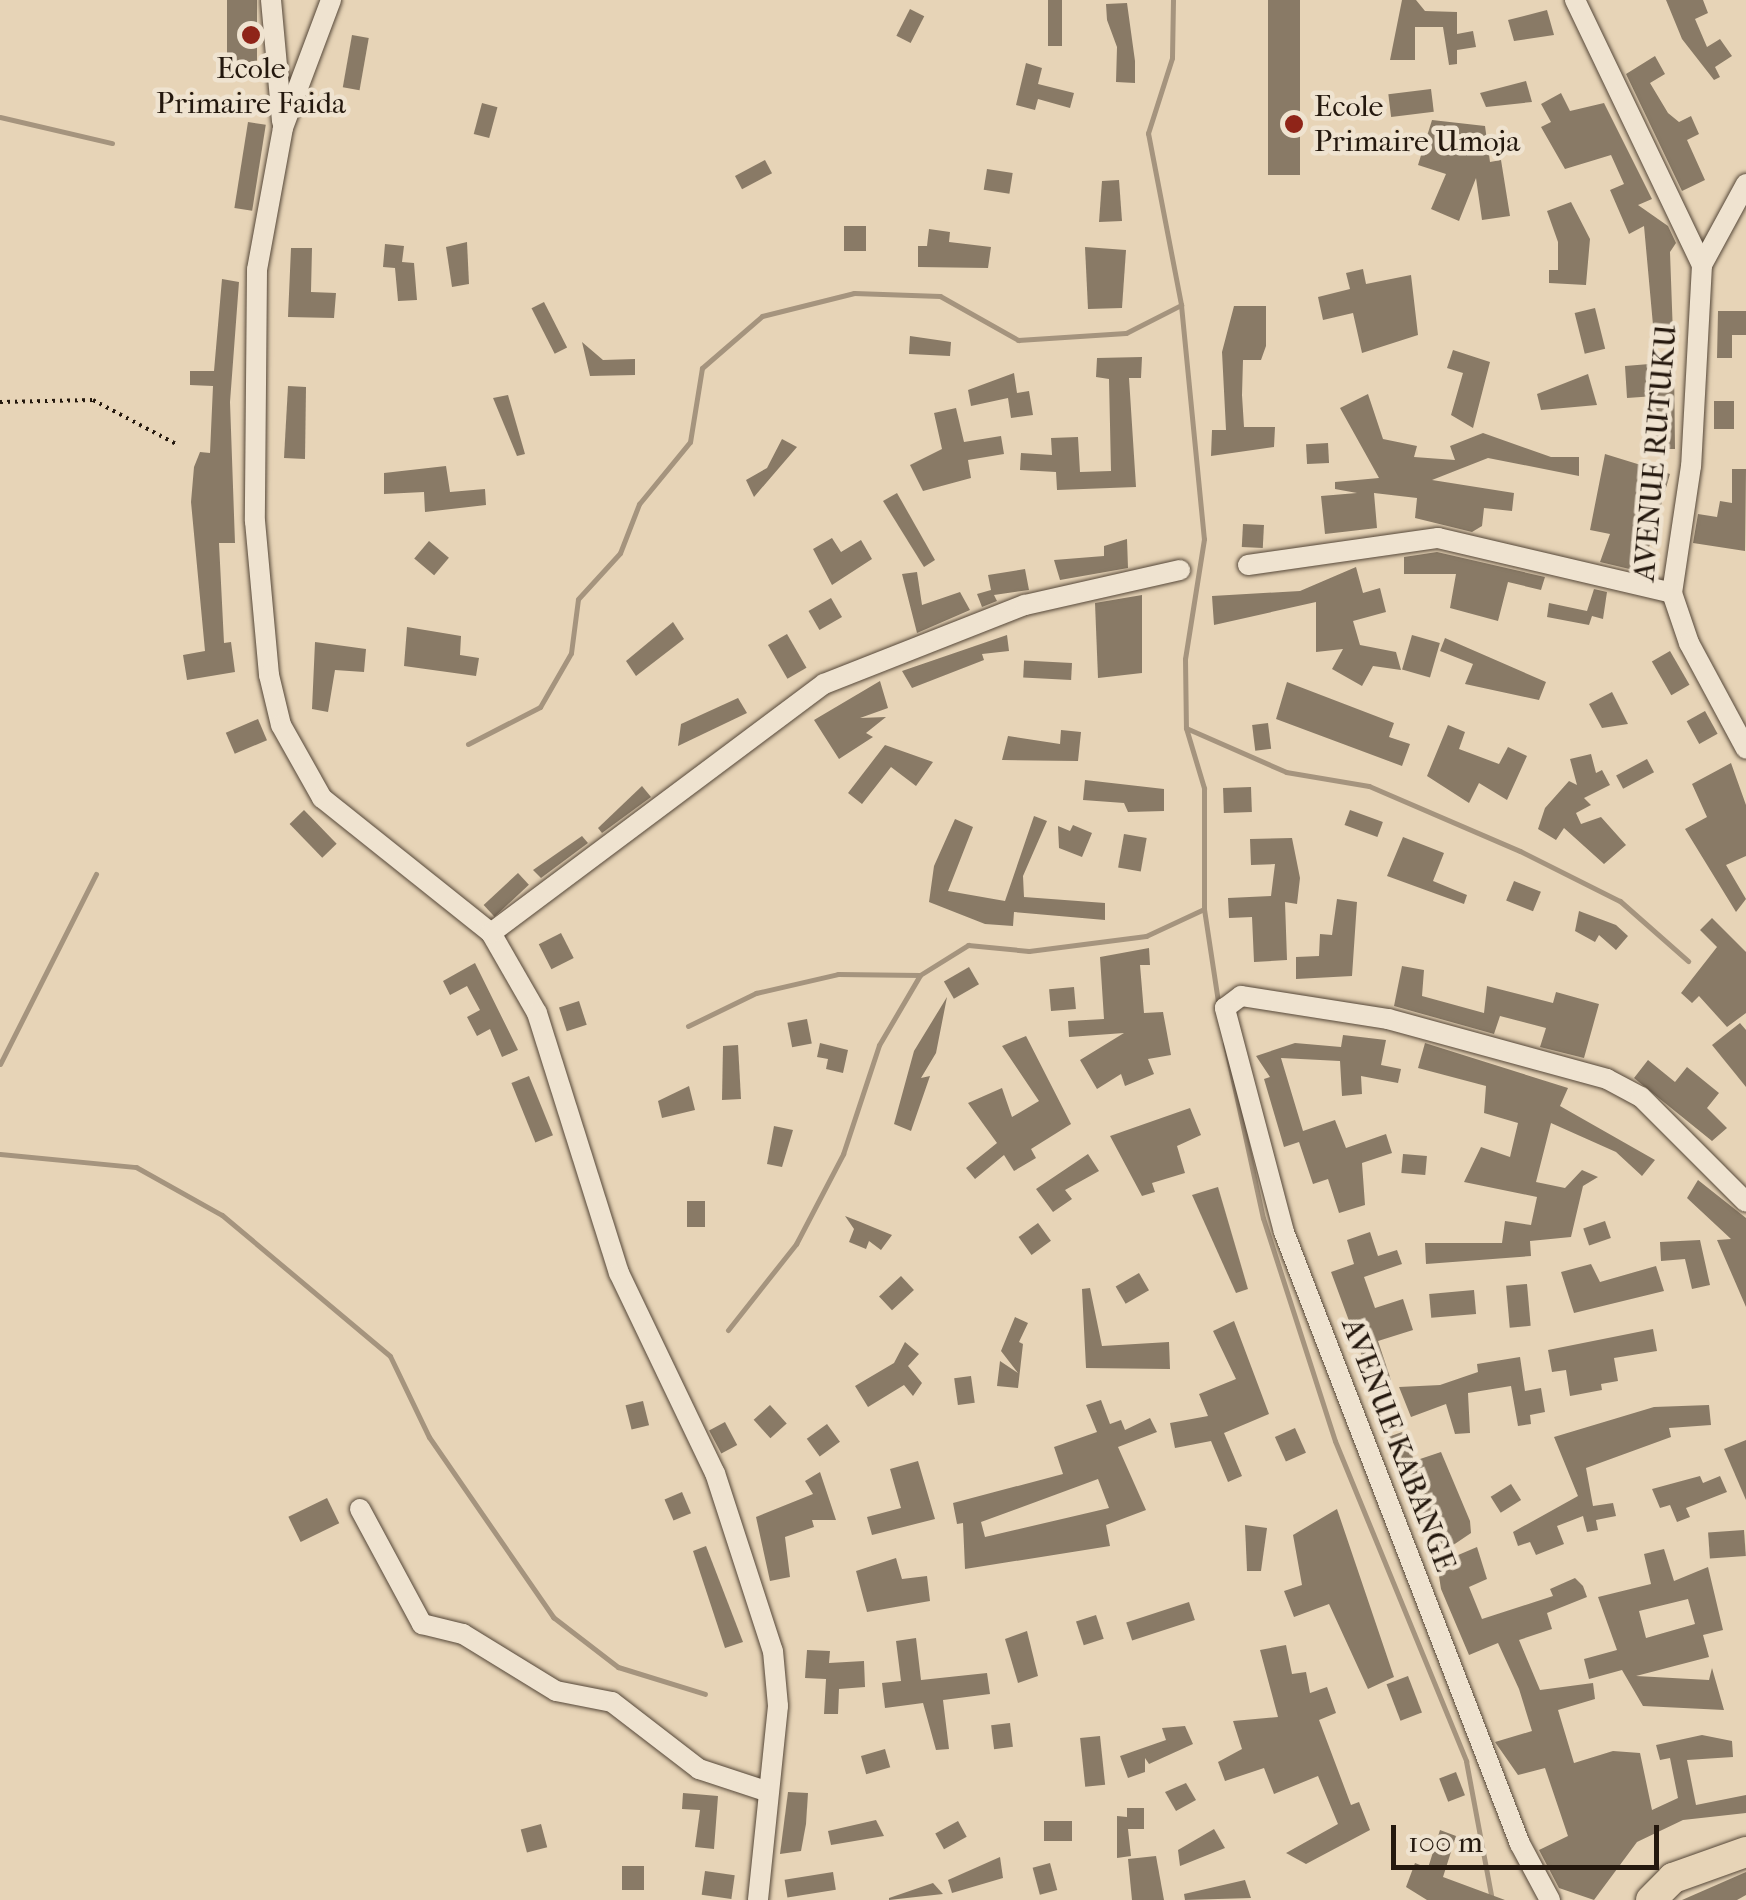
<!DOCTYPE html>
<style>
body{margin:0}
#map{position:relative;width:1746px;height:1900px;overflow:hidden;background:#e7d4b7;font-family:"IM FELL French Canon",serif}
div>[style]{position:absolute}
.stream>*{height:5px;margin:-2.5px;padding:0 2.5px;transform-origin:2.5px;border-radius:2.5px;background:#a5947e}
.building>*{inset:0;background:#897a66;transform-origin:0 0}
.path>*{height:4px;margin-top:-2px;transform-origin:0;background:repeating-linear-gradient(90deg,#24180e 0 2.5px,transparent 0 7.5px)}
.roads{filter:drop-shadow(0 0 2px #554738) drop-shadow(0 0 2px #554738)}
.minor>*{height:20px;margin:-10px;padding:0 10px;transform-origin:10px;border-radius:10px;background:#efe3d0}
.highway>*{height:30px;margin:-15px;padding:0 15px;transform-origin:15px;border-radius:15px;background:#e7d4b7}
.dots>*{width:28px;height:28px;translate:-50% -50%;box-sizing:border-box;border:5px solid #efe3d0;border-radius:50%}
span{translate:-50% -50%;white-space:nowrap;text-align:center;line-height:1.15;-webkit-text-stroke:9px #efe3d0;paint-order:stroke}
.poi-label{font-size:30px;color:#24180e}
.left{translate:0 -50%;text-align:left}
.street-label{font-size:30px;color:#24180e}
.scale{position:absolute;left:1391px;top:1825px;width:268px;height:45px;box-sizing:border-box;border:5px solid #24180e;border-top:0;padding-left:12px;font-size:30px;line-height:35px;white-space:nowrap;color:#24180e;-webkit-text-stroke:8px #efe3d0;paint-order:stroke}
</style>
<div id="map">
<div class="stream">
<div style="left:1173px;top:0;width:58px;rotate:91deg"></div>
<div style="left:1172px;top:58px;width:79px;rotate:107.7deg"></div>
<div style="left:1148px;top:133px;width:175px;rotate:79.1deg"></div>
<div style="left:1181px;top:305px;width:235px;rotate:84.4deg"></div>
<div style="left:1204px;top:539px;width:121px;rotate:99deg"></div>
<div style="left:1185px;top:659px;width:69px;rotate:89.2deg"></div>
<div style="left:1186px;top:728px;width:63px;rotate:73.3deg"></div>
<div style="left:1204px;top:788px;width:121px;rotate:90deg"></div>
<div style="left:1204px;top:909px;width:100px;rotate:81.4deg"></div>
<div style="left:0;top:117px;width:115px;rotate:13.1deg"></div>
<div style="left:1186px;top:728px;width:109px;rotate:23.7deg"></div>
<div style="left:1286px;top:772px;width:84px;rotate:9.6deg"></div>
<div style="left:1369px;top:786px;width:164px;rotate:23.3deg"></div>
<div style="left:1520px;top:851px;width:112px;rotate:26.6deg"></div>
<div style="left:1620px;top:901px;width:91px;rotate:41.4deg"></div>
<div style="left:468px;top:744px;width:81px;rotate:-27.2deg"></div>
<div style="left:540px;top:707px;width:62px;rotate:-60.1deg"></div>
<div style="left:571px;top:653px;width:54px;rotate:-82.6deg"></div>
<div style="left:578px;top:599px;width:62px;rotate:-47.6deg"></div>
<div style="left:620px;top:553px;width:53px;rotate:-68.8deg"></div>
<div style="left:639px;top:504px;width:80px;rotate:-50.6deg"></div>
<div style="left:690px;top:442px;width:75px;rotate:-80.8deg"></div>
<div style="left:702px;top:368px;width:79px;rotate:-40.9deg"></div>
<div style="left:762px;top:316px;width:95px;rotate:-14deg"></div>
<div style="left:854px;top:293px;width:86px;rotate:2deg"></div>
<div style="left:940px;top:296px;width:90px;rotate:29.4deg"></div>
<div style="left:1018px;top:340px;width:108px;rotate:-3.7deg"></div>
<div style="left:1126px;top:333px;width:62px;rotate:-27deg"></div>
<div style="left:688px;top:1026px;width:76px;rotate:-25.9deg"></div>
<div style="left:756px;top:993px;width:84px;rotate:-13deg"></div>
<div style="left:838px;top:974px;width:82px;rotate:0.7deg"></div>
<div style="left:1225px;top:1044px;width:178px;rotate:77.7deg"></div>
<div style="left:1263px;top:1218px;width:234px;rotate:72.1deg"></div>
<div style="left:1335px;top:1441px;width:346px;rotate:67.7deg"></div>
<div style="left:1466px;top:1761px;width:141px;rotate:79.4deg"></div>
<div style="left:0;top:1064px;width:213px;rotate:-63.2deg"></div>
<div style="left:0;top:1154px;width:137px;rotate:5.5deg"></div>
<div style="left:136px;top:1167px;width:98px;rotate:29.2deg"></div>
<div style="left:222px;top:1215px;width:219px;rotate:40deg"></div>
<div style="left:390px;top:1356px;width:90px;rotate:64.3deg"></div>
<div style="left:429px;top:1437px;width:219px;rotate:55.4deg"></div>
<div style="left:553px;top:1617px;width:82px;rotate:37.6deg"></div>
<div style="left:618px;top:1667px;width:91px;rotate:17.2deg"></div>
<div style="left:728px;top:1330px;width:110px;rotate:-51.7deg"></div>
<div style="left:796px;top:1244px;width:102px;rotate:-62.4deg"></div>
<div style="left:843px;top:1154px;width:115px;rotate:-71.7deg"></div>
<div style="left:879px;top:1045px;width:81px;rotate:-59.6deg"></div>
<div style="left:920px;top:975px;width:57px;rotate:-32deg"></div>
<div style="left:968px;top:945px;width:61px;rotate:5.6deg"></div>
<div style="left:1029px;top:951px;width:118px;rotate:-7.3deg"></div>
<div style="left:1146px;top:936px;width:64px;rotate:-25deg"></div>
</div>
<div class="building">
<div style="left:227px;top:0;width:30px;height:62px"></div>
<div style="left:1048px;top:0;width:14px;height:46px"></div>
<div style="left:1268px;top:0;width:32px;height:175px"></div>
<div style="clip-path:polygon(1402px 0,1416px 0,1425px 11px,1457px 12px,1457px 34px,1473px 31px,1476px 47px,1457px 50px,1457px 64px,1449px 65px,1443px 27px,1415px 27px,1415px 60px,1390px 60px)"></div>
<div style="clip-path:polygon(1666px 0,1703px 0,1708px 13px,1695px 19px,1707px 47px,1720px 39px,1732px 56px,1715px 67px,1720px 77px,1714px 80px,1682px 39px)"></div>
<div style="clip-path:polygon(1127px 3px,1135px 61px,1135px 83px,1116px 82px,1117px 47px,1107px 20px,1106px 4px)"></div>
<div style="left:910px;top:9px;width:16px;height:30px;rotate:27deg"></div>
<div style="clip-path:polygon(1547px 10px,1554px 35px,1514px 41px,1508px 20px)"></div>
<div style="left:352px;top:35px;width:17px;height:53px;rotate:10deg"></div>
<div style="clip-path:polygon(1655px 56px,1665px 74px,1650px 83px,1668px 113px,1679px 122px,1691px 116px,1699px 134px,1687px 140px,1705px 180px,1682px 191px,1626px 74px)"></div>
<div style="clip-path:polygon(1026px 63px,1042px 68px,1038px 84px,1074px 93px,1070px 108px,1038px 99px,1035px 110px,1016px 105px)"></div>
<div style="clip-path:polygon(1526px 81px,1532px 102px,1486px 107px,1480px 93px)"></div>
<div style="left:1431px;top:89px;width:23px;height:43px;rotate:83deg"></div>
<div style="clip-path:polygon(1561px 93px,1570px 111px,1604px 103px,1652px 199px,1638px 205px,1668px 226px,1676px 243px,1670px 252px,1673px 335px,1654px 336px,1644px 226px,1629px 234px,1610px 190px,1624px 184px,1611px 155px,1565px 169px,1541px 127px,1551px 122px,1541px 104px)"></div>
<div style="left:482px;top:103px;width:16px;height:32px;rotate:15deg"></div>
<div style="clip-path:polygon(1432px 120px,1485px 126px,1490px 162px,1501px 160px,1510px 216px,1482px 220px,1476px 178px,1459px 221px,1431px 209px,1446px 174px,1418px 165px)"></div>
<div style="left:248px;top:122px;width:18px;height:87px;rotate:9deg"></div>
<div style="left:765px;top:160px;width:15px;height:34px;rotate:62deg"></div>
<div style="left:987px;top:169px;width:26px;height:21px;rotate:9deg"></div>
<div style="clip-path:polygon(1119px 180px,1122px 221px,1099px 222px,1102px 181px)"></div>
<div style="clip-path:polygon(1571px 202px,1590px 239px,1586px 285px,1549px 283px,1549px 270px,1558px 270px,1558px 242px,1547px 211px)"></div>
<div style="left:844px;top:226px;width:22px;height:25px"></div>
<div style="clip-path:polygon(929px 229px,950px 232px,949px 242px,991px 247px,988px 268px,918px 267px,918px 246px,927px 246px)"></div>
<div style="clip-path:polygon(467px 242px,469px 284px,452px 287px,446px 247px)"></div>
<div style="clip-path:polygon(385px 244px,404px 246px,402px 262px,414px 263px,417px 300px,398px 301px,395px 268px,383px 267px)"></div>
<div style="clip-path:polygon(1085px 247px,1126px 250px,1122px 308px,1088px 309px)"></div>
<div style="clip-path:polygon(291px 248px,312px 248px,311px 292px,336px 293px,334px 318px,288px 317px)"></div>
<div style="clip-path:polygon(1363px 269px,1366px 284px,1411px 275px,1418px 335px,1362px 353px,1353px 313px,1323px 320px,1318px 297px,1350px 289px,1346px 273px)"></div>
<div style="clip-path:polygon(222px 279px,239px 282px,230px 402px,235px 543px,219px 543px,224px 643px,231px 642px,235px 672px,187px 680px,183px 655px,205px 651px,191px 502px,194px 467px,200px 452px,210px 453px,213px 386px,190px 385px,190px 371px,214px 371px)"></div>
<div style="left:544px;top:302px;width:51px;height:14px;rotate:63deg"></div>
<div style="clip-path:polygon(1234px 306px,1266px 306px,1266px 346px,1261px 360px,1243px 360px,1242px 395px,1244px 427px,1275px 427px,1274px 447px,1211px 456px,1212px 430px,1226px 430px,1222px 352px)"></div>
<div style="left:1595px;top:308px;width:42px;height:21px;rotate:76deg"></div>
<div style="clip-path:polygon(1718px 311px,1746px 311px,1746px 335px,1732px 335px,1732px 358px,1717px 358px)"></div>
<div style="clip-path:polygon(910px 336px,951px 342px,950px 356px,909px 354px)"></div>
<div style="clip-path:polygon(582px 342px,603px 360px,635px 359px,635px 375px,590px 376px)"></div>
<div style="clip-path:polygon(1453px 350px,1490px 362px,1473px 428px,1451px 415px,1463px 373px,1447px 368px)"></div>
<div style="clip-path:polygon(1142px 357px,1141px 378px,1129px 378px,1136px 487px,1057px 490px,1056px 472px,1020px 470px,1021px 453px,1052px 455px,1051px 438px,1078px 437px,1080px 472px,1111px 471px,1109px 379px,1096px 377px,1097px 358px)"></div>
<div style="clip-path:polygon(1674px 362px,1675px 449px,1655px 449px,1655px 396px,1627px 398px,1625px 366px)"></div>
<div style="clip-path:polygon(1014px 373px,1017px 393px,1029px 391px,1033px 415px,1011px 418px,1008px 398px,971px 406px,968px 390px)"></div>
<div style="clip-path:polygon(1588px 374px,1597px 405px,1541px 410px,1537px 394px)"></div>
<div style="clip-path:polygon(288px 386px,306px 387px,305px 459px,284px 458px)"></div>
<div style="clip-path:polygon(1368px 394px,1383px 439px,1417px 446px,1414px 457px,1455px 460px,1450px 446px,1483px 433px,1551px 457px,1579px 457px,1579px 476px,1488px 458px,1432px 480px,1514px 493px,1512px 511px,1484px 508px,1482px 526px,1472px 532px,1415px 518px,1417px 498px,1374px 493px,1377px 528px,1325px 534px,1321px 496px,1357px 493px,1335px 489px,1335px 482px,1379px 478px,1340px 408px)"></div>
<div style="clip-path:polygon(508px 395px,525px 454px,517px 456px,493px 398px)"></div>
<div style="left:1714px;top:401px;width:20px;height:28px"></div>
<div style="clip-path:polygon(956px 408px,964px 442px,1001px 436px,1004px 454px,968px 460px,971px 478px,923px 491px,910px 465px,942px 449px,934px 413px)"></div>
<div style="clip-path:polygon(782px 439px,797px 447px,754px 497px,746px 480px,767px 468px)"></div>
<div style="left:1328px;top:443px;width:20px;height:22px;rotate:87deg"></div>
<div style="clip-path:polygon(1605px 454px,1670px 474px,1642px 572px,1600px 562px,1610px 534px,1590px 530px)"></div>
<div style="clip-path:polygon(446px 466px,450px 492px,485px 489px,486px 505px,425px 512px,424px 492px,384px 494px,384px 473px)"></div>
<div style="clip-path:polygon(1732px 469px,1746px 469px,1745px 551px,1693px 543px,1698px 514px,1717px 517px,1720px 501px,1732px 503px)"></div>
<div style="clip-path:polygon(897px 493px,935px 560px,924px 567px,883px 501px)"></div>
<div style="left:1243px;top:524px;width:21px;height:23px;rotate:3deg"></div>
<div style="clip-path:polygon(832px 538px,841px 552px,861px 540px,872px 559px,832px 585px,813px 549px)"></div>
<div style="clip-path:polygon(1127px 539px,1128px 568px,1060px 580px,1054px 560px,1104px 556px,1104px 546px)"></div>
<div style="left:429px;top:541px;width:26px;height:23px;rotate:40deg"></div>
<div style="clip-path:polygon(1437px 552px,1545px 577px,1541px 590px,1508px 582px,1498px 621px,1450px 608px,1456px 574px,1404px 574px,1404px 557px)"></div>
<div style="clip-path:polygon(1356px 567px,1363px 593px,1380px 588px,1386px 612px,1353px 621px,1360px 645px,1396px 652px,1401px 670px,1373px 666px,1362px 686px,1332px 669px,1343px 649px,1316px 652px,1316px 602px,1214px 625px,1212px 596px,1300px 591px)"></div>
<div style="clip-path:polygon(1025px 569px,1029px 590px,994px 595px,997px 601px,982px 607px,977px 594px,991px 590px,988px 575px)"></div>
<div style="clip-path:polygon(917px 572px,922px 605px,960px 592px,970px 610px,917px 633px,902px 574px)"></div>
<div style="clip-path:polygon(1594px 589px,1607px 592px,1603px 619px,1592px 616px,1589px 625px,1547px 617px,1549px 603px,1587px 611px)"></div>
<div style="clip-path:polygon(1142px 595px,1142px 673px,1098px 678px,1095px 603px)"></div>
<div style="left:831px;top:598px;width:22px;height:26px;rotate:60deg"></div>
<div style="clip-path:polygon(673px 622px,684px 639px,636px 676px,626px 661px)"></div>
<div style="clip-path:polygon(407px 627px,461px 636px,460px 655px,479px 658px,476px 676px,404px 666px)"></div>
<div style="left:787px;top:634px;width:39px;height:22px;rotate:60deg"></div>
<div style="clip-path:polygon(1007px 635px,1009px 651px,982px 654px,984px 660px,912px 688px,902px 671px)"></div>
<div style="left:1412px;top:635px;width:29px;height:36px;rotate:16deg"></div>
<div style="clip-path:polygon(1445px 638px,1546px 682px,1539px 700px,1465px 684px,1473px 664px,1440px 651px)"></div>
<div style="clip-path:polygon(315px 642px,366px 649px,364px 672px,335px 670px,328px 712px,312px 709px)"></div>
<div style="left:1670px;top:651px;width:39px;height:21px;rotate:60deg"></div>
<div style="left:1072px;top:663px;width:17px;height:48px;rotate:93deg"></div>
<div style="clip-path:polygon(880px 681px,888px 708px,860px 718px,886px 717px,866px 733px,873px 737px,839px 759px,814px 720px)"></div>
<div style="clip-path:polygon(1287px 682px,1394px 723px,1389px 737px,1410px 744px,1402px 766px,1276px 719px)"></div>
<div style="clip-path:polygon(1612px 692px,1628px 724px,1602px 728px,1589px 704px)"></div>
<div style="clip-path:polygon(738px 698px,747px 713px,678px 746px,681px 724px)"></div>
<div style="left:1705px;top:711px;width:26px;height:21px;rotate:61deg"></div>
<div style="left:258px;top:719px;width:23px;height:35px;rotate:67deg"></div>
<div style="left:1268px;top:723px;width:26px;height:16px;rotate:83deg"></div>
<div style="clip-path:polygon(1448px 725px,1465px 732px,1459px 749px,1499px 764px,1508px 747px,1527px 756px,1507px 800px,1479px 783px,1469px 803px,1427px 776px)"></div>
<div style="clip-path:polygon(1061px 730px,1081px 732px,1078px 761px,1002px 760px,1008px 736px,1060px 744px)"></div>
<div style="clip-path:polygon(885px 745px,933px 762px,916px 786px,891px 767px,862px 804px,848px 793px)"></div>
<div style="clip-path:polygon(1591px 754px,1596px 773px,1602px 770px,1610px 785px,1584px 798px,1591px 805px,1576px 813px,1581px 824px,1601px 817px,1626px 845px,1604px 864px,1564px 828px,1556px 840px,1538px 829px,1545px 808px,1569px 781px,1577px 785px,1570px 759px)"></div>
<div style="left:1647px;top:759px;width:15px;height:35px;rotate:62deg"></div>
<div style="clip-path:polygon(1731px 763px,1746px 805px,1746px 856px,1726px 865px,1746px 899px,1736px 912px,1685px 829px,1707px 817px,1692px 784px)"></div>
<div style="clip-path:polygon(1085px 780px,1164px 789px,1164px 811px,1128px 812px,1124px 803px,1083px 800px)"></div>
<div style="clip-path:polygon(642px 786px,651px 797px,602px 833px,598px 828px)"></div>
<div style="left:1251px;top:787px;width:25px;height:28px;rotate:88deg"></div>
<div style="left:304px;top:810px;width:47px;height:20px;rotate:46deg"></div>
<div style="left:1350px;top:810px;width:35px;height:16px;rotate:20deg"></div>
<div style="clip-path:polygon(1034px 816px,1047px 821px,1023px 876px,1024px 897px,1105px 903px,1105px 920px,1014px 912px,1013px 926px,985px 924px,929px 902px,934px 866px,955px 819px,973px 827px,948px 891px,1005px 901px)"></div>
<div style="clip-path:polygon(1073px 825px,1092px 833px,1082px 857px,1059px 848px,1058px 826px,1070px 831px)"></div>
<div style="left:1124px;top:834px;width:23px;height:34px;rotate:10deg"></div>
<div style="clip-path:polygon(582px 836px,588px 843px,541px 878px,533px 870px)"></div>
<div style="clip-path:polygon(1403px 837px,1444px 853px,1433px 881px,1467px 895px,1464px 904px,1387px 876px)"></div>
<div style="clip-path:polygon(1292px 838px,1300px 878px,1297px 904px,1285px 902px,1287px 960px,1254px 962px,1252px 917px,1229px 918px,1228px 898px,1271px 896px,1275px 864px,1251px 865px,1250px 839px)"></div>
<div style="left:518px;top:873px;width:16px;height:47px;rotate:47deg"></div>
<div style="left:1514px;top:881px;width:29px;height:21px;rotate:22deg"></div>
<div style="clip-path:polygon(1337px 899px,1357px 902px,1352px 976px,1296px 979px,1296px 957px,1319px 956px,1320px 934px,1332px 935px)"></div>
<div style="clip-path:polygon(1579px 911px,1616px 925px,1628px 936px,1616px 950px,1599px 935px,1595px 942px,1575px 931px)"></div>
<div style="clip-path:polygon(1712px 918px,1746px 952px,1746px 1013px,1727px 1027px,1699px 996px,1692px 1003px,1681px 993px,1717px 947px,1700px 930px)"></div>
<div style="left:561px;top:933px;width:28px;height:25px;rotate:63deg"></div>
<div style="clip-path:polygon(1149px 948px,1150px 965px,1140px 965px,1144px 1013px,1163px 1012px,1171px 1055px,1148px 1059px,1154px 1074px,1125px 1086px,1121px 1074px,1097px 1089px,1080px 1060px,1124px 1033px,1069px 1037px,1068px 1021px,1104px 1019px,1100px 957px)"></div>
<div style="clip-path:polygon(475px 963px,518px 1050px,502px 1057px,490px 1029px,477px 1036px,467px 1017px,480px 1010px,467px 986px,450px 995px,443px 981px)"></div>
<div style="clip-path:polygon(1402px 966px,1424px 970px,1422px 996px,1484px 1013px,1487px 986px,1553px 1003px,1556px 992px,1599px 1004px,1584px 1058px,1540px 1047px,1546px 1028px,1500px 1016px,1494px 1034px,1394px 1006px)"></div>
<div style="left:969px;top:967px;width:20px;height:29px;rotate:60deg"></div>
<div style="left:1074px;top:987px;width:22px;height:25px;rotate:85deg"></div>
<div style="clip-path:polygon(947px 997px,936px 1053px,921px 1078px,930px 1076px,911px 1131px,894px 1124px,914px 1051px)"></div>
<div style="left:579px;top:1001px;width:25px;height:21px;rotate:72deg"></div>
<div style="left:807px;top:1019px;width:25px;height:20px;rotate:79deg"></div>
<div style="clip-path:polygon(1740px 1023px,1746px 1030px,1746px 1087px,1712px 1045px)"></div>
<div style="clip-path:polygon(1343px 1035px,1386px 1040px,1381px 1065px,1401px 1069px,1398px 1083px,1361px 1076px,1362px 1094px,1342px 1096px,1340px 1061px,1281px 1058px,1303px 1131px,1335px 1120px,1346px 1148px,1386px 1134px,1392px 1153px,1362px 1163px,1365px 1205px,1339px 1213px,1328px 1179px,1313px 1184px,1299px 1142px,1284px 1147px,1264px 1079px,1270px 1077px,1256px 1056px,1295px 1043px,1341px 1047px)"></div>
<div style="clip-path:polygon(1026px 1036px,1071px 1124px,1031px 1149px,1036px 1158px,1014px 1171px,1004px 1155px,975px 1179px,966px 1168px,997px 1143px,968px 1103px,1002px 1088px,1012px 1117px,1039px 1101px,1002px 1046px)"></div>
<div style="clip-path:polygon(820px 1043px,848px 1050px,843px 1073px,826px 1069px,828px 1059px,817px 1057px)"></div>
<div style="clip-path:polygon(1425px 1043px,1568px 1088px,1560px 1106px,1655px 1160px,1642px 1176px,1616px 1152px,1551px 1123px,1536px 1182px,1565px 1188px,1582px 1170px,1598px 1177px,1583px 1186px,1571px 1237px,1530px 1241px,1531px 1256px,1426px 1264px,1425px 1243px,1502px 1243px,1505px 1221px,1531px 1225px,1537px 1197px,1464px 1182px,1481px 1147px,1510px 1157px,1518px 1123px,1484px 1113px,1486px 1086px,1418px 1068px)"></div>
<div style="clip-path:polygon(738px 1045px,741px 1099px,722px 1100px,723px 1046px)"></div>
<div style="clip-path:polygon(1648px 1060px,1675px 1082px,1687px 1067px,1719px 1093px,1707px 1108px,1727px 1128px,1712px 1141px,1634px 1078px)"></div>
<div style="left:529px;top:1076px;width:64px;height:19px;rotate:68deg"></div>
<div style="clip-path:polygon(689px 1086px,695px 1110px,662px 1118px,658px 1101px)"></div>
<div style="clip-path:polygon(1190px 1108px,1201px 1135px,1177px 1146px,1185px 1173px,1152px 1183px,1155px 1192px,1142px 1196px,1110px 1136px)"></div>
<div style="clip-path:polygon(774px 1126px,793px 1130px,782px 1167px,767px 1164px)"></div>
<div style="clip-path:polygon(1088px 1154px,1099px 1171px,1065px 1190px,1072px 1199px,1053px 1212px,1036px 1189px)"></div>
<div style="left:1403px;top:1154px;width:24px;height:19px;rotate:5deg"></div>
<div style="clip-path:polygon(1698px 1180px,1746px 1218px,1746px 1307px,1717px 1240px,1731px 1239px,1687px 1198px)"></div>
<div style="clip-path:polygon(1218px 1187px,1248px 1289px,1236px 1293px,1192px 1195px)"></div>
<div style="left:705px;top:1201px;width:26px;height:18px;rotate:90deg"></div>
<div style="clip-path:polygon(845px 1216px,858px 1221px,892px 1235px,881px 1250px,869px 1241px,866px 1249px,849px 1242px,854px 1229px)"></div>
<div style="left:1605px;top:1221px;width:18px;height:23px;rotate:71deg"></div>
<div style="left:1038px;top:1223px;width:22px;height:24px;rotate:54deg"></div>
<div style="clip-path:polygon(1370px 1232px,1378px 1256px,1397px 1250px,1402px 1264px,1364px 1277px,1375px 1308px,1403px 1299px,1413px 1330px,1378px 1341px,1391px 1380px,1373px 1386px,1331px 1272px,1354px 1264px,1347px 1240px)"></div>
<div style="clip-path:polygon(1700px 1240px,1710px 1285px,1692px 1289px,1685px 1259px,1661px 1261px,1660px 1242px)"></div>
<div style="clip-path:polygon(1591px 1264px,1600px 1282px,1656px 1266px,1664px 1291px,1574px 1313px,1561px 1272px)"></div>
<div style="left:1139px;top:1273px;width:20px;height:27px;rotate:60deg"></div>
<div style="left:901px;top:1276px;width:19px;height:30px;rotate:47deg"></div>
<div style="left:1527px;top:1284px;width:42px;height:21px;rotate:85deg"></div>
<div style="clip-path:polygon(1090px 1288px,1102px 1346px,1169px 1342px,1170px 1369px,1086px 1368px,1082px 1289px)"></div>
<div style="left:1474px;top:1290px;width:24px;height:45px;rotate:85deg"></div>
<div style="clip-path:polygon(1015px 1317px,1028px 1323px,1019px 1342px,1023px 1344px,1018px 1388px,997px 1386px,1000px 1361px,1018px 1373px,1001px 1351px)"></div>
<div style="clip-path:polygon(1234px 1321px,1269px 1414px,1224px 1433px,1242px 1476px,1228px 1482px,1211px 1441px,1175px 1448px,1170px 1423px,1208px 1416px,1199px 1394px,1236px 1379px,1213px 1331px)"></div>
<div style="clip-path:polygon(1653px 1329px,1657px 1351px,1614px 1358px,1618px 1381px,1601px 1384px,1602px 1390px,1570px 1396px,1566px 1370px,1552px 1372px,1548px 1350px)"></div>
<div style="clip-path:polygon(905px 1342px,919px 1354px,908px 1366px,922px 1383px,913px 1396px,904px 1385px,868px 1407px,855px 1386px,894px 1363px)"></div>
<div style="clip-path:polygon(1520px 1357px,1525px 1391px,1541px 1388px,1545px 1412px,1530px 1415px,1531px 1424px,1518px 1426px,1511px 1386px,1468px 1393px,1470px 1433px,1455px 1434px,1446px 1404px,1411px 1417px,1399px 1387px,1440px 1385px,1478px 1372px,1477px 1364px)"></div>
<div style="left:971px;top:1376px;width:27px;height:17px;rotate:82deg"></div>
<div style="clip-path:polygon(evenodd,1101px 1400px,1110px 1424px,1121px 1420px,1125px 1430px,1150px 1418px,1157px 1432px,1118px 1447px,1146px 1510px,1106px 1525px,1110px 1546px,965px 1569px,963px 1523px,957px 1524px,953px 1503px,1063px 1474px,1054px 1447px,1097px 1432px,1086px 1405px,1101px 1400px,1098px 1479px,1109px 1508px,985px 1537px,981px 1522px,1098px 1479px)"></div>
<div style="left:643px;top:1401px;width:25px;height:18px;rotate:76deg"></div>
<div style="left:770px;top:1405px;width:25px;height:22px;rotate:48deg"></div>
<div style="clip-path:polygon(1709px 1405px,1711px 1425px,1669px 1428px,1671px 1437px,1586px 1468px,1593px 1506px,1613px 1503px,1616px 1516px,1596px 1520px,1598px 1530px,1587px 1532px,1583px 1516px,1557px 1526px,1564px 1544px,1536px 1555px,1530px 1542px,1518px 1546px,1513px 1532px,1578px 1496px,1554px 1437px,1654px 1407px)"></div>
<div style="left:725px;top:1422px;width:26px;height:18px;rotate:62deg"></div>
<div style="left:827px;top:1424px;width:22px;height:25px;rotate:54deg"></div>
<div style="left:1295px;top:1428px;width:27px;height:22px;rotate:66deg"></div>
<div style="clip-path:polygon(1405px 1431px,1414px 1461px,1441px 1452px,1470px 1521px,1471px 1533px,1437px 1556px,1388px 1437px)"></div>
<div style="clip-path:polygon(1746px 1440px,1746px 1500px,1724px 1449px)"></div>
<div style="clip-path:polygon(918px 1461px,935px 1519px,872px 1535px,867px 1517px,901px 1508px,890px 1469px)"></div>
<div style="clip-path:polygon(820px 1472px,836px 1520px,812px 1520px,814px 1527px,785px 1537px,790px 1577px,770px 1581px,756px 1517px,813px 1494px,805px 1481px)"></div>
<div style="clip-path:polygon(1700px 1476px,1703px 1483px,1720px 1476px,1727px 1492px,1686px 1508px,1690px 1517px,1677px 1522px,1670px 1505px,1660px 1508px,1652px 1489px)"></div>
<div style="left:1511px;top:1484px;width:19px;height:24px;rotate:58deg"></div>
<div style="left:682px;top:1492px;width:23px;height:19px;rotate:67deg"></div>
<div style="left:327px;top:1498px;width:28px;height:43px;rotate:64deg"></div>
<div style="clip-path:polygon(1337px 1509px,1394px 1677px,1368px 1689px,1329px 1604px,1294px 1617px,1284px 1591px,1302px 1585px,1293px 1535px)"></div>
<div style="clip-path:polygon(1245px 1525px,1267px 1528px,1261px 1571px,1247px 1571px)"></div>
<div style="left:1744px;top:1530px;width:26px;height:36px;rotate:86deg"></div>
<div style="clip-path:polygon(706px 1546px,743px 1642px,725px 1648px,693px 1551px)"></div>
<div style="clip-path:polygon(1477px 1547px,1487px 1579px,1469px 1587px,1482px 1619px,1553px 1596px,1550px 1589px,1575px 1578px,1583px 1586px,1587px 1597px,1547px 1613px,1552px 1629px,1519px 1640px,1540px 1690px,1593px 1683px,1595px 1699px,1558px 1710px,1574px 1763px,1613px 1751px,1640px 1753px,1652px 1810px,1678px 1798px,1670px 1758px,1660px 1760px,1656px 1745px,1702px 1735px,1732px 1741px,1733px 1757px,1687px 1760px,1696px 1805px,1746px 1795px,1746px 1813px,1683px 1820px,1637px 1842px,1594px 1900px,1559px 1888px,1539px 1850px,1568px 1836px,1545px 1768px,1518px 1775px,1495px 1742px,1532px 1731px,1519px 1689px,1498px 1643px,1469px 1655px,1441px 1589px,1437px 1564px)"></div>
<div style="clip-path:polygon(evenodd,1664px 1549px,1674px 1581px,1708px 1567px,1723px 1630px,1703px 1635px,1709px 1657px,1636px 1676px,1709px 1680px,1712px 1668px,1724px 1710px,1643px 1706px,1622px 1670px,1589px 1679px,1584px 1659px,1617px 1650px,1598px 1597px,1651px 1584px,1644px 1554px,1664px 1549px,1688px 1599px,1695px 1624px,1646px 1638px,1639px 1611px,1688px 1599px)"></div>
<div style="clip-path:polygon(896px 1558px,902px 1579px,927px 1576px,930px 1601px,867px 1612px,856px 1571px)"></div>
<div style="left:1189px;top:1602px;width:19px;height:66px;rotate:72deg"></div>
<div style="left:1096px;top:1615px;width:25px;height:21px;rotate:72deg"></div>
<div style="clip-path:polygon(1027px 1631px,1038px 1676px,1018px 1683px,1005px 1639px)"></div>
<div style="clip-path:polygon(916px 1638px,921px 1680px,987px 1673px,990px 1694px,943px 1700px,949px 1749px,936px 1750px,923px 1703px,885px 1708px,882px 1683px,901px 1681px,896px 1641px)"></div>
<div style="clip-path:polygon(1286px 1645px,1292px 1674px,1306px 1672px,1310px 1693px,1327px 1687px,1336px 1713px,1319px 1720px,1351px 1805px,1359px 1802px,1370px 1830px,1306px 1864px,1286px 1853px,1338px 1824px,1318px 1776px,1274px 1794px,1264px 1768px,1225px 1781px,1218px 1762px,1242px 1749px,1233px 1721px,1278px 1717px,1260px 1650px)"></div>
<div style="clip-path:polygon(807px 1650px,830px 1651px,829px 1663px,864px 1661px,865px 1687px,839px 1689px,838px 1714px,824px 1714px,826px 1679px,805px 1678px)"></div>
<div style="left:1408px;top:1676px;width:39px;height:23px;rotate:69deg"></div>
<div style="left:1010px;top:1723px;width:24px;height:19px;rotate:83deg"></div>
<div style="clip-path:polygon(1185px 1726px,1193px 1744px,1149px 1764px,1145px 1758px,1145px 1772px,1128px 1778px,1120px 1756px,1166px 1740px,1162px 1728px)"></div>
<div style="left:1100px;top:1736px;width:49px;height:20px;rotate:84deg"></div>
<div style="left:885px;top:1749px;width:19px;height:25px;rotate:74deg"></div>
<div style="left:1456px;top:1772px;width:25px;height:18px;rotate:69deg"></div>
<div style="clip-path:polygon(1186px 1783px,1196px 1800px,1176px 1811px,1165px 1792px)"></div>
<div style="clip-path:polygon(788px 1792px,808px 1793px,806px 1824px,801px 1851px,780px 1854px)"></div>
<div style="clip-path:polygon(683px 1793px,718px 1796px,714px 1849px,695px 1847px,700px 1810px,682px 1809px)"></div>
<div style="clip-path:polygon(1127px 1808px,1144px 1808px,1144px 1829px,1128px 1829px,1131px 1856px,1117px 1858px,1117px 1816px,1127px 1817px)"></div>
<div style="clip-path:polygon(876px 1820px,884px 1836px,831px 1845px,828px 1831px)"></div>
<div style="left:958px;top:1821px;width:18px;height:26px;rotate:61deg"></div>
<div style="left:1044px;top:1821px;width:28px;height:20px"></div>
<div style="left:541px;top:1824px;width:24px;height:21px;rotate:75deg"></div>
<div style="clip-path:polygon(1214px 1829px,1225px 1848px,1180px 1866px,1178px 1850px)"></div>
<div style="clip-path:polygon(1440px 1830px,1456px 1836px,1443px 1877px,1505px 1900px,1427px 1900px,1406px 1887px,1415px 1863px,1428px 1868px)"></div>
<div style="clip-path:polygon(1156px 1856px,1164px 1900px,1132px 1900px,1128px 1859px)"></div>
<div style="clip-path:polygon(1000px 1857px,1003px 1878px,952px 1893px,948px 1880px)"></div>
<div style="left:1050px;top:1863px;width:28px;height:18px;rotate:75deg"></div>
<div style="left:644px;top:1866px;width:24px;height:22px;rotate:90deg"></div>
<div style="left:705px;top:1871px;width:30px;height:24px;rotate:8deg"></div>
<div style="left:833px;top:1872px;width:18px;height:49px;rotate:81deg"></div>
<div style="clip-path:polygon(1746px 1872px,1746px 1895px,1737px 1900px,1682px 1900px)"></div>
<div style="clip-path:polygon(1245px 1880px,1251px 1898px,1185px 1900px,1184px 1894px)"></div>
<div style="clip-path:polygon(933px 1883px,943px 1894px,889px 1900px,889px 1898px)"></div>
</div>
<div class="path">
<div style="left:0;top:402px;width:93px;rotate:-1.2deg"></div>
<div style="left:93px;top:400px;width:94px;rotate:27.9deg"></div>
</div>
<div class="roads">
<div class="minor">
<div style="left:271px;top:0;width:122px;rotate:84.8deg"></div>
<div style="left:331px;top:0;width:137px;rotate:110.6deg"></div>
<div style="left:283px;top:128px;width:144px;rotate:100.4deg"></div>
<div style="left:257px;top:270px;width:251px;rotate:90.5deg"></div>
<div style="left:255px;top:521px;width:155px;rotate:84.8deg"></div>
<div style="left:269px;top:675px;width:51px;rotate:76.5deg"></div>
<div style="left:281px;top:725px;width:84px;rotate:60.7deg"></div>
<div style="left:322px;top:798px;width:216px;rotate:38.6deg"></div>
<div style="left:491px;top:933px;width:92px;rotate:60.1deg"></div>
<div style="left:537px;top:1013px;width:273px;rotate:72.5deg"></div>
<div style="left:619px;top:1273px;width:222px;rotate:64.4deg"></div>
<div style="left:715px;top:1473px;width:187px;rotate:72deg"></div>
<div style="left:773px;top:1651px;width:55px;rotate:84.8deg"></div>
<div style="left:778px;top:1706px;width:195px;rotate:95.9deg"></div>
<div style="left:1575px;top:0;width:294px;rotate:64.4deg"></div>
<div style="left:1746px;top:184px;width:92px;rotate:118.5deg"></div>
<div style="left:1702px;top:265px;width:201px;rotate:93.1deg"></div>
<div style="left:1691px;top:466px;width:128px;rotate:98.5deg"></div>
<div style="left:1672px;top:593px;width:53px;rotate:71.2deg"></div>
<div style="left:1689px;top:643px;width:120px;rotate:61.7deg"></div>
<div style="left:1248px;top:565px;width:192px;rotate:-8.1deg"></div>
<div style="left:1438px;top:538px;width:240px;rotate:13.2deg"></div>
<div style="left:491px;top:933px;width:416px;rotate:-36.8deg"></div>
<div style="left:824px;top:684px;width:216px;rotate:-21.5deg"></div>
<div style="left:1025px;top:605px;width:159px;rotate:-12.7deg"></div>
<div style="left:360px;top:1509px;width:131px;rotate:61.7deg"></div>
<div style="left:422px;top:1624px;width:42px;rotate:13.7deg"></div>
<div style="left:463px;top:1634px;width:109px;rotate:31.5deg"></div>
<div style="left:556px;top:1691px;width:57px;rotate:11.1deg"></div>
<div style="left:612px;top:1702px;width:110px;rotate:37.6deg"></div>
<div style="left:699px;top:1769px;width:71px;rotate:18.2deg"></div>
<div style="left:1550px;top:1900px;width:64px;rotate:-118.2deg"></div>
<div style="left:1520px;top:1844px;width:656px;rotate:-111.09deg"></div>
<div style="left:1284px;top:1232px;width:232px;rotate:-104.8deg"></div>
<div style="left:1225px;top:1008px;width:20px;rotate:-37deg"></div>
<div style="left:1241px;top:996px;width:149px;rotate:8.9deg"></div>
<div style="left:1388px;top:1019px;width:227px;rotate:15.3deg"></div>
<div style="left:1607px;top:1079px;width:38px;rotate:28deg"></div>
<div style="left:1641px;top:1097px;width:148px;rotate:45deg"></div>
</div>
<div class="highway">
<div style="left:1651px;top:1900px;width:31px;rotate:-45deg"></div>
<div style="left:1673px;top:1878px;width:77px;rotate:-19.6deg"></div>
</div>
</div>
<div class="dots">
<div style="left:251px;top:35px;background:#8f2418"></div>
<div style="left:1294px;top:124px;background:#8f2418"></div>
</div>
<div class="poi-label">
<span style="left:251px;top:86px">Ecole<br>Primaire Faida</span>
<span class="left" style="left:1314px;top:124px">Ecole<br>Primaire Umoja</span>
</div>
<div class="street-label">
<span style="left:1656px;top:453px;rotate:-85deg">AVENUE RUTUKU</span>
<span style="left:1398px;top:1445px;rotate:69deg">AVENUE KABANGE</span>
</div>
<div class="scale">100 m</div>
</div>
